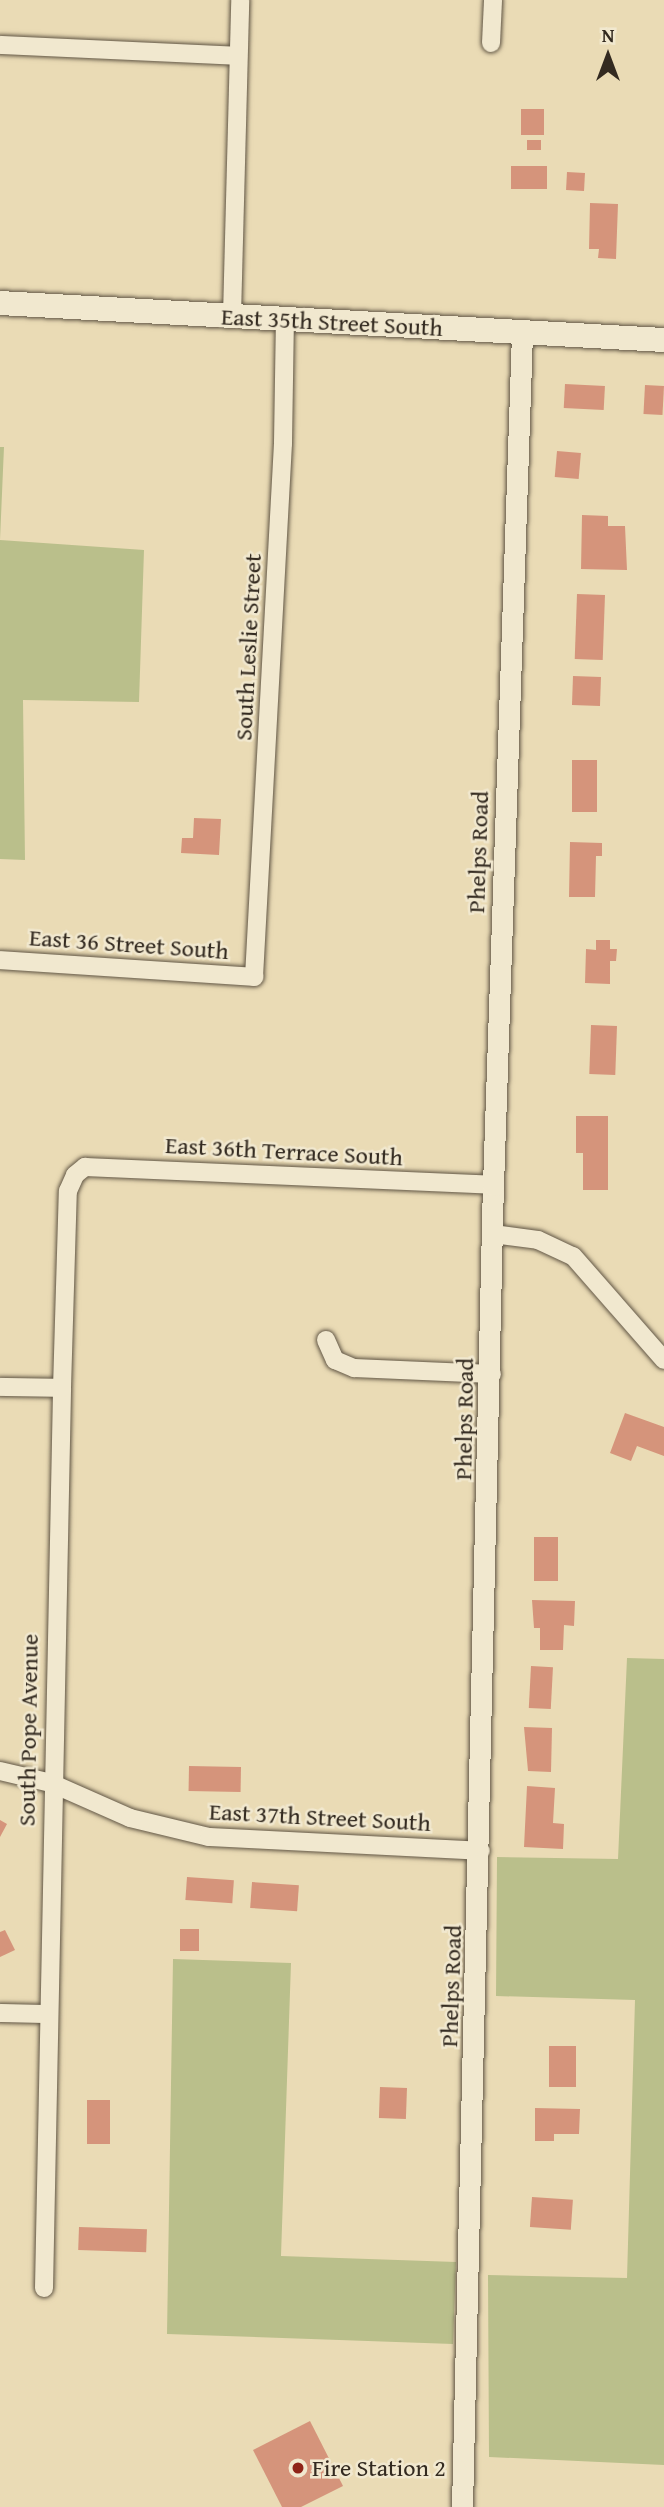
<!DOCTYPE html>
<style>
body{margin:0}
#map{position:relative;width:664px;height:2507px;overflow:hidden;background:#eadbb5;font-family:"Gentium Book Plus",serif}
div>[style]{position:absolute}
.green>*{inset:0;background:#babf8b}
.building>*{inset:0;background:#d5947b;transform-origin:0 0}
.roads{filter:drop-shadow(0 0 2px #615645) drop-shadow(0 0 2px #615645)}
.minor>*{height:18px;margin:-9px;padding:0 9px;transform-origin:9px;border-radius:9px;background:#f1e8cf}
.tertiary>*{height:21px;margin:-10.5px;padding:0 10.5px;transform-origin:10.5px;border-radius:10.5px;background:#f1e8cf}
.secondary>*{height:24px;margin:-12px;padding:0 12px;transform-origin:12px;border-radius:12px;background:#f1e8cf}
.dots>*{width:19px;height:19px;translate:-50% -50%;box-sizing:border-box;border:4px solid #f1e8cf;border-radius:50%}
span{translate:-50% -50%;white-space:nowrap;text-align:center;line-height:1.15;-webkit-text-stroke:5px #f1e8cf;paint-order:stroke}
.street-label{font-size:24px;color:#332a20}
.poi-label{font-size:24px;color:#332a20}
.left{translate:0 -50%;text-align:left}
.north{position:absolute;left:573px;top:21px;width:70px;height:70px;-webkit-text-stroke:5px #f1e8cf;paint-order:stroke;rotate:0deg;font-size:19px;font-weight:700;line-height:28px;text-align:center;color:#332a20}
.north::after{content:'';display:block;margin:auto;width:24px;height:32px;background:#332a20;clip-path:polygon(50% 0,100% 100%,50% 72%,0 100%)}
</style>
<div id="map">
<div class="green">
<div style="clip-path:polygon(0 447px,4px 447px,0 540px,144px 550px,139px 702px,23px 700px,25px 860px,0 859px)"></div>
<div style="clip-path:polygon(627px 1658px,664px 1659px,664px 2465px,489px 2457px,488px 2275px,627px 2278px,635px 2000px,496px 1996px,497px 1857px,618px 1859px)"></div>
<div style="clip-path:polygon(173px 1959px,291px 1963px,281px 2256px,456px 2262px,453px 2344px,167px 2334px)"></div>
</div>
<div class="building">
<div style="left:521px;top:109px;width:23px;height:26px"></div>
<div style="left:527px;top:140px;width:14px;height:10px"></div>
<div style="left:511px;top:166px;width:36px;height:23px"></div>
<div style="left:567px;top:172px;width:18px;height:18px;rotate:3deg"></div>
<div style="clip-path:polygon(590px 203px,618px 204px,616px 259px,598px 258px,599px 249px,589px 249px)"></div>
<div style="left:565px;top:384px;width:40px;height:24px;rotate:3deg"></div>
<div style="left:645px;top:385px;width:19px;height:29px;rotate:3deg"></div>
<div style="left:557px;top:451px;width:24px;height:26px;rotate:5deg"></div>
<div style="clip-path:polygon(582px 515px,608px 516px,608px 526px,625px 526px,627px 570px,581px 569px)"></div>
<div style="left:577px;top:594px;width:28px;height:65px;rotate:2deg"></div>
<div style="left:573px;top:676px;width:28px;height:29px;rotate:2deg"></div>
<div style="left:572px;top:760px;width:25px;height:52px"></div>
<div style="clip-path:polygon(194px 818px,221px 819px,219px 855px,181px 853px,182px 838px,193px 838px)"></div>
<div style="clip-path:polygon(570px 842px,602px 843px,602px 856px,596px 856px,595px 897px,569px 897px)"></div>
<div style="clip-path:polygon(596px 940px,610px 940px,610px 949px,617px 949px,616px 961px,610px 961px,610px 984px,585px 983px,586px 949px,596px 950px)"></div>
<div style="left:591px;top:1025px;width:26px;height:49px;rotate:2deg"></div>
<div style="clip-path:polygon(576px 1116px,608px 1116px,608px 1190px,583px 1190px,583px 1153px,576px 1153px)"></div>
<div style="clip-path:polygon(625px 1413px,664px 1427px,664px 1456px,637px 1446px,631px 1461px,610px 1453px)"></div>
<div style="left:534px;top:1537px;width:24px;height:44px"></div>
<div style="clip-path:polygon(532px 1600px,575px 1601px,574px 1626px,564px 1625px,563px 1650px,540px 1650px,540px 1628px,534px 1628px)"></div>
<div style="left:531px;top:1666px;width:22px;height:42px;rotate:3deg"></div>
<div style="clip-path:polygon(524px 1727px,552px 1728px,551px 1772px,528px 1771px)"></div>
<div style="left:189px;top:1766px;width:52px;height:25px;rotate:1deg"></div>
<div style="clip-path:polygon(527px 1786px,555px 1788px,553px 1823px,564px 1824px,563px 1849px,524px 1847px)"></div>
<div style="clip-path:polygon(0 1820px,7px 1824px,0 1837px)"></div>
<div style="left:187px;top:1877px;width:47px;height:23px;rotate:4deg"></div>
<div style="left:252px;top:1882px;width:47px;height:26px;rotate:4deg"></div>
<div style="left:180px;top:1929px;width:19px;height:22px"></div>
<div style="clip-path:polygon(5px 1930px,15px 1950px,0 1957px,0 1932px)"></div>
<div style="left:549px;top:2046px;width:27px;height:41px"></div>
<div style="left:380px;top:2087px;width:27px;height:31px;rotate:2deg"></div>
<div style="left:87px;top:2100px;width:23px;height:44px"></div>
<div style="clip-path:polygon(535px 2108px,580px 2109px,579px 2134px,554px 2134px,554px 2141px,535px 2141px)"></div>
<div style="left:532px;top:2197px;width:41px;height:30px;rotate:4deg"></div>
<div style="left:79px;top:2227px;width:68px;height:23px;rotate:2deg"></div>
<div style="clip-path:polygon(310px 2421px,343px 2486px,301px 2507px,282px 2507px,253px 2450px)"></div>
</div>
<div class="roads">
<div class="minor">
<div style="left:491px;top:43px;width:43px;rotate:-87.3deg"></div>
<div style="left:0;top:45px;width:238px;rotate:2.6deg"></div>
<div style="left:232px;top:316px;width:316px;rotate:-88.5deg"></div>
<div style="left:0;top:960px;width:255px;rotate:3.8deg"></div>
<div style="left:254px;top:977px;width:535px;rotate:-86.89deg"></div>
<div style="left:283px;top:443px;width:124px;rotate:-89.1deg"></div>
<div style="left:493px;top:1234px;width:45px;rotate:7.6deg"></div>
<div style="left:538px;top:1240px;width:38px;rotate:25deg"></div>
<div style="left:573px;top:1256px;width:138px;rotate:48.8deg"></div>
<div style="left:326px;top:1340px;width:22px;rotate:66deg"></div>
<div style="left:335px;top:1360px;width:21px;rotate:23deg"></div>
<div style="left:354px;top:1368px;width:138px;rotate:2.5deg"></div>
<div style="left:0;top:1387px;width:62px;rotate:0.9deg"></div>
<div style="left:0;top:1771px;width:52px;rotate:13.2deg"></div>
<div style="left:51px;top:1783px;width:86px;rotate:23.9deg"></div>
<div style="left:130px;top:1818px;width:81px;rotate:13.5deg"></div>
<div style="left:209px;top:1837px;width:272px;rotate:2.9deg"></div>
<div style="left:0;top:2013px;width:46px;rotate:1.2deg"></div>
<div style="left:44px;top:2288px;width:900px;rotate:-88.85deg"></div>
<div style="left:62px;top:1388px;width:197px;rotate:-88.3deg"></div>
<div style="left:68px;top:1191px;width:17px;rotate:-66deg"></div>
<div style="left:75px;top:1175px;width:13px;rotate:-39deg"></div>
<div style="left:85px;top:1167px;width:408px;rotate:2.5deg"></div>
</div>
<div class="tertiary">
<div style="left:462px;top:2507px;width:1322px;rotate:-88.66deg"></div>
<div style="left:493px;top:1185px;width:853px;rotate:-88.05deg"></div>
</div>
<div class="secondary">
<div style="left:0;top:303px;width:665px;rotate:3.19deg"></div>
</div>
</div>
<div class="dots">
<div style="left:298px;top:2468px;background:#8f2418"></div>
</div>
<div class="street-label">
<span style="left:332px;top:322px;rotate:3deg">East 35th Street South</span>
<span style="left:248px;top:647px;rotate:-87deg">South Leslie Street</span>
<span style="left:478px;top:852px;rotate:-88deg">Phelps Road</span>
<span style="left:129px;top:944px;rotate:4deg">East 36 Street South</span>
<span style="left:284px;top:1151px;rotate:3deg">East 36th Terrace South</span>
<span style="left:464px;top:1419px;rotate:-89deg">Phelps Road</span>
<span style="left:28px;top:1730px;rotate:-89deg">South Pope Avenue</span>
<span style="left:320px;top:1817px;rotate:3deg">East 37th Street South</span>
<span style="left:451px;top:1986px;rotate:-88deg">Phelps Road</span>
</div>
<div class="poi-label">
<span class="left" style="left:312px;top:2468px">Fire Station 2</span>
</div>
<div class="north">N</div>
</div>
